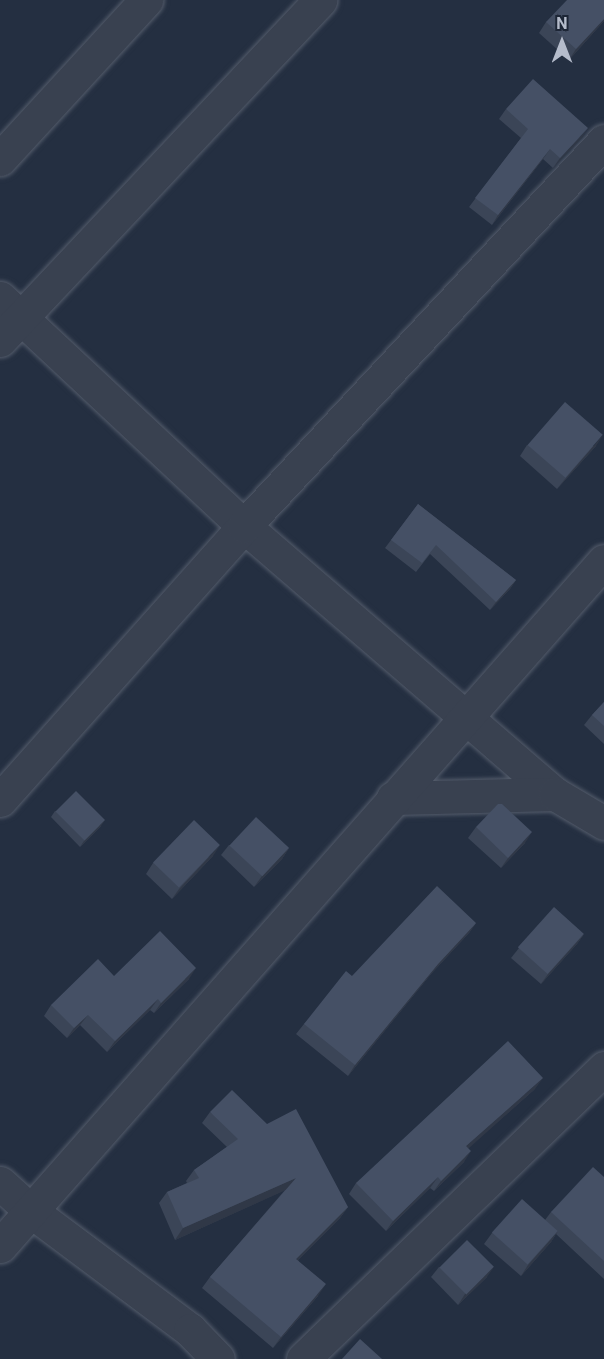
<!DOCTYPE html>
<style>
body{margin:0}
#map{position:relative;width:604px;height:1359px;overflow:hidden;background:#242f41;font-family:Roboto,sans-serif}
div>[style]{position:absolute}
.roads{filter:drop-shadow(0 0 2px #545c6b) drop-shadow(0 0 2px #545c6b)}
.minor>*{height:33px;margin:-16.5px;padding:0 16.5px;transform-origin:16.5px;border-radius:16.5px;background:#394150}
.wall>*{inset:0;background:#3b4557}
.shaded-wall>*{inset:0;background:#303847}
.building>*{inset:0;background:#455065;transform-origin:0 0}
span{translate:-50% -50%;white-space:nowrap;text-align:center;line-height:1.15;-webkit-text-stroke:6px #1d2636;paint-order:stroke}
.north{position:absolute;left:532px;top:12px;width:60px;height:60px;-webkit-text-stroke:4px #1d2636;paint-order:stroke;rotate:0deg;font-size:16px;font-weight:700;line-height:24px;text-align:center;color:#b5bccb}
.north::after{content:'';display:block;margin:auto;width:21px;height:27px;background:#b5bccb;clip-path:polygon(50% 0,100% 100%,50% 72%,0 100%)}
</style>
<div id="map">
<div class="roads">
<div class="minor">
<div style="left:0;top:159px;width:216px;rotate:-47.4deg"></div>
<div style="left:0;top:298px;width:334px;rotate:43.1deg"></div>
<div style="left:244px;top:526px;width:411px;rotate:40.8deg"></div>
<div style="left:0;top:340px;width:467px;rotate:-46.7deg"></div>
<div style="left:393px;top:798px;width:162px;rotate:-1.4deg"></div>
<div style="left:555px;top:794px;width:57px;rotate:30.6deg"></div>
<div style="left:0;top:800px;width:367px;rotate:-48.3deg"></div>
<div style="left:244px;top:526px;width:527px;rotate:-46.92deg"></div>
<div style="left:0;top:1183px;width:42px;rotate:42.1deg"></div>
<div style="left:31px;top:1211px;width:199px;rotate:36.8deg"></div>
<div style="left:190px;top:1330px;width:40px;rotate:46deg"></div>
<div style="left:0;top:1246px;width:913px;rotate:-48.6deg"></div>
<div style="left:303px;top:1359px;width:419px;rotate:-44deg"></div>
</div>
</div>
<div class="wall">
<div style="clip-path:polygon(604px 0,604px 21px,569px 60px,539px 33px,546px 22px)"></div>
<div style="clip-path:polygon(506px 109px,582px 138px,553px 168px,543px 159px,492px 225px,469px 207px,521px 138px,499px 119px)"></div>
<div style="clip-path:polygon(527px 445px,596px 446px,557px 489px,520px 456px)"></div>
<div style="clip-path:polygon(418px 504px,516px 580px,510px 589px,490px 610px,430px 554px,416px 572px,385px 548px)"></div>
<div style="clip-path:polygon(604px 702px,604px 744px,584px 725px,592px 715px)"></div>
<div style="clip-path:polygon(55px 811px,101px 826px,80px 847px,51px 817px)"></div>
<div style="clip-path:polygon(476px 827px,525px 843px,501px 868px,468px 838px)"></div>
<div style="clip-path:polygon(229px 845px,289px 848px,282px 859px,254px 887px,221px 855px)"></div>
<div style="clip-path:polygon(213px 856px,172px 899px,146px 874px,153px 863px)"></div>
<div style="clip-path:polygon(476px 923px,469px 933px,431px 974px,348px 1076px,296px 1034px,304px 1024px,352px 976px)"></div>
<div style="clip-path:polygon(584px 934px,577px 944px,541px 984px,511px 958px,519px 948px)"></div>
<div style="clip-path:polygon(114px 976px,189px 979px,154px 1013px,150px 1010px,107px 1052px,80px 1025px,67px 1038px,44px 1016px,51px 1005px)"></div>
<div style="clip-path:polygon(535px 1089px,468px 1148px,464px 1162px,434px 1191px,430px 1188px,386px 1231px,349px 1194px,356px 1183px)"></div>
<div style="clip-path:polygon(210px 1112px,348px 1207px,340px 1218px,298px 1260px,318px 1296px,273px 1348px,202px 1288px,210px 1277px,285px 1190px,175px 1240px,159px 1203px,167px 1192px,187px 1183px,186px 1181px,194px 1170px,227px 1147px,202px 1123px)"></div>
<div style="clip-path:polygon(604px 1177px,604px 1279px,556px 1234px,551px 1242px,521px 1276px,484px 1244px,492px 1233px,545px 1220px,551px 1212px)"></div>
<div style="clip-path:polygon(439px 1267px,487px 1277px,458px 1305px,431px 1277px)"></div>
</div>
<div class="shaded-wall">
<div style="clip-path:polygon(604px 19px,604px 21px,569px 60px,576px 49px)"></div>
<div style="clip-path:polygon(588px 128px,582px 138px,553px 168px,560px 158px)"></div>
<div style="clip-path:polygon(550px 149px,543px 159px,492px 225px,498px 215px)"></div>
<div style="clip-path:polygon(603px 435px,596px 446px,557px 489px,565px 479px)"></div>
<div style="clip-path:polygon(516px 580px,510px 589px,490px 610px,496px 602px)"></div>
<div style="clip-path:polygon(105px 820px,101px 826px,80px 847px,84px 841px)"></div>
<div style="clip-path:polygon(532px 832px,525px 843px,501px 868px,508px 858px)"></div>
<div style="clip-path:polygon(220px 845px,213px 856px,172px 899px,179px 889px)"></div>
<div style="clip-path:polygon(289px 848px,282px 859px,254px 887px,262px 876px)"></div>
<div style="clip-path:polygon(476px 923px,469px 933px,431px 974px,348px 1076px,355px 1065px,438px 964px)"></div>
<div style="clip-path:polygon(584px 934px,577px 944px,541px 984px,548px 974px)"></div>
<div style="clip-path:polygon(196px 968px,189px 979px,154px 1013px,161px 1003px)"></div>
<div style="clip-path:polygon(158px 999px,150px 1010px,107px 1052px,115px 1041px)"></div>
<div style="clip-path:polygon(88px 1015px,80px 1025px,67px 1038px,74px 1028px)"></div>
<div style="clip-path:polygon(543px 1078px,535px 1089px,459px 1157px,466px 1146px)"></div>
<div style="clip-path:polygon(471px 1151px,464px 1162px,434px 1191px,441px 1181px)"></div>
<div style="clip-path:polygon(438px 1177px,430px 1188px,386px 1231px,393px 1221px)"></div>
<div style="clip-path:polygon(296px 1178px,288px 1189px,175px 1240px,183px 1228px)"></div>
<div style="clip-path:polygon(348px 1207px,340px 1218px,288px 1270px,296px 1259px)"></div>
<div style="clip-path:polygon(558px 1231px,551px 1242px,521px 1276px,528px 1265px)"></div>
<div style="clip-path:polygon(494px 1267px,487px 1277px,458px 1305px,465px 1294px)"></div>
<div style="clip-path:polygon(326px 1284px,318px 1296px,273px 1348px,281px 1337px)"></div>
</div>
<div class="building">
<div style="clip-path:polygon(567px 0,604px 0,604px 19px,576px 49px,546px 22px)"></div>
<div style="clip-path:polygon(533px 79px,588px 128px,560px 158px,550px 149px,498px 215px,475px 198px,528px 129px,506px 109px)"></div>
<div style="left:565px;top:402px;width:50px;height:57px;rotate:41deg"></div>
<div style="clip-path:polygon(418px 504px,516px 580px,496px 602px,436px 545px,422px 563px,391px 540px)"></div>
<div style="clip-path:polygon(604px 702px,604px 726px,592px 715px)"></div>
<div style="left:76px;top:791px;width:41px;height:29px;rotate:45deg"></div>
<div style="clip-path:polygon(498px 804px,502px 804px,532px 832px,508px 858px,476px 827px)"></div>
<div style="left:256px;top:817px;width:45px;height:39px;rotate:43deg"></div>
<div style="left:194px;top:820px;width:36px;height:59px;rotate:44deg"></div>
<div style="clip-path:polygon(437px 886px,476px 923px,438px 964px,355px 1065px,304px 1024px,346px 971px,352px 976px)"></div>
<div style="left:554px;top:907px;width:40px;height:54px;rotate:42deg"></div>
<div style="clip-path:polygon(160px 931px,196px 968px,161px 1003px,158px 999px,115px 1041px,88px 1015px,74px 1028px,51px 1005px,98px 959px,114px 976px)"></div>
<div style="clip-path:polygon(508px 1041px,543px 1078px,466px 1146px,471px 1151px,441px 1181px,438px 1177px,393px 1221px,356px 1183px)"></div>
<div style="clip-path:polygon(232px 1090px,267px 1124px,296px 1109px,348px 1207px,296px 1259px,326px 1284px,281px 1337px,210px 1277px,296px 1178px,183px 1228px,167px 1192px,199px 1178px,194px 1170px,238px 1139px,210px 1112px)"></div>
<div style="clip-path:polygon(593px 1167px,604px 1177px,604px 1261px,551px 1212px)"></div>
<div style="left:522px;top:1199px;width:48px;height:45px;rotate:42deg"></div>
<div style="left:467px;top:1240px;width:38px;height:39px;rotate:45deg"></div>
<div style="clip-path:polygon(360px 1339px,382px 1359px,342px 1359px)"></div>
</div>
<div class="north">N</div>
</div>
